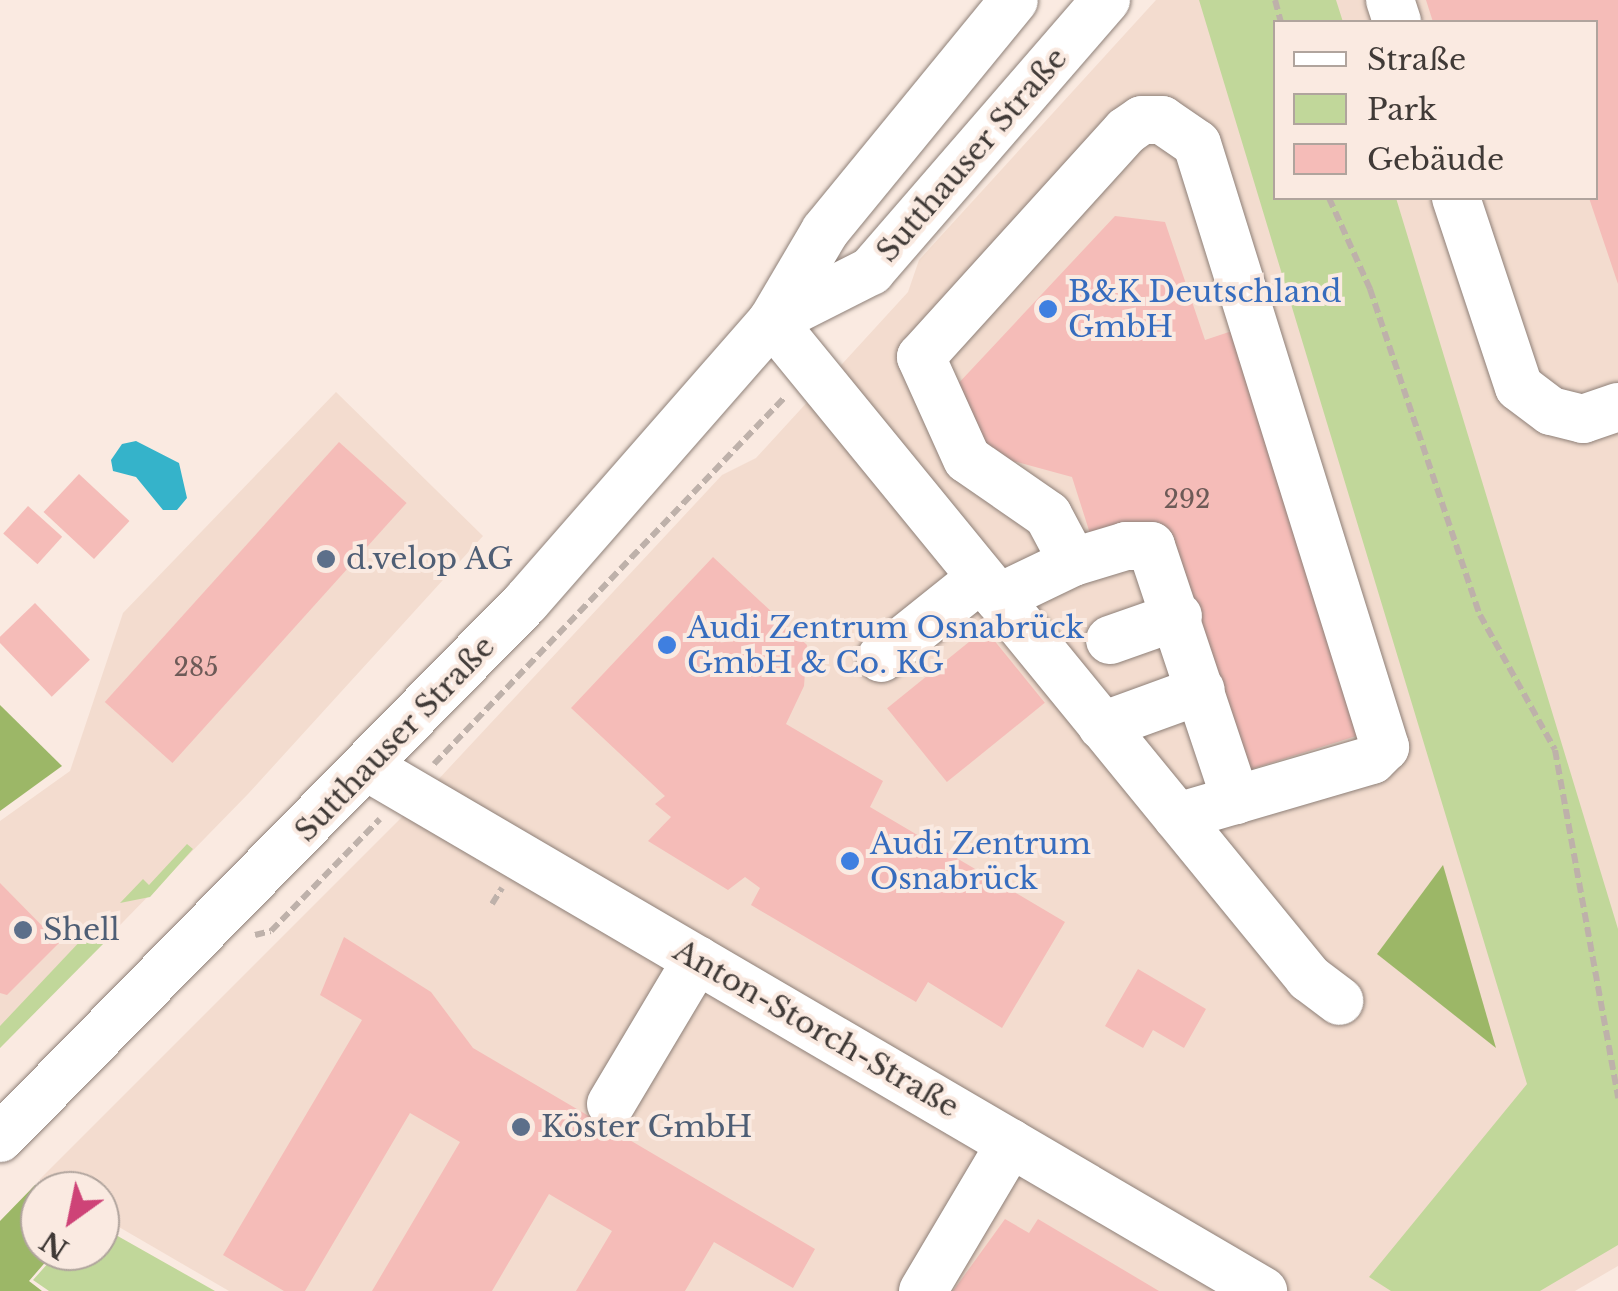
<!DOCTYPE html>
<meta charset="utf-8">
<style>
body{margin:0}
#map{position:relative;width:1618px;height:1291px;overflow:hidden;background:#faeae1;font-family:"Libre Baskerville",serif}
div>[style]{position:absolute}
.built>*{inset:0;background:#f3dccf}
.green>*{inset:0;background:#c1d79a}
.forest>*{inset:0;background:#9cb767}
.water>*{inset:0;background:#35b3ca}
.building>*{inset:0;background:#f5bcb8;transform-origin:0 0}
.path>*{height:6px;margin-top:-3px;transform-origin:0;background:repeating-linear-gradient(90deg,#beb1aa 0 10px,transparent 0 15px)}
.roads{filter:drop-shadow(0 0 2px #8e8078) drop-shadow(0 0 2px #8e8078)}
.minor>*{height:48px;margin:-24px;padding:0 24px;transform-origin:24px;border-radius:24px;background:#fff}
.dots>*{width:28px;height:28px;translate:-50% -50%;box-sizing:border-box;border:5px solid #faeae1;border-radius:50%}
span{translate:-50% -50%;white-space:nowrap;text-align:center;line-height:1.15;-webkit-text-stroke:8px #faeae1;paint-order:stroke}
.number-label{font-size:25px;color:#6d5a57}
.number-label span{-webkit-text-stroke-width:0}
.street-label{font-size:30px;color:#403a37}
.shop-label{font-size:30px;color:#366cbe}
.left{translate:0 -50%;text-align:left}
.service-label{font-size:30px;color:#4e5e75}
.legend{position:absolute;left:1273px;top:20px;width:325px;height:180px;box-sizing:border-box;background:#faeae1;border:2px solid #b0a49d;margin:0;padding:12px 18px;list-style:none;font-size:30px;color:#403a37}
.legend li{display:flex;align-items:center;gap:20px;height:50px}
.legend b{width:50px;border:2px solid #b0a49d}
.north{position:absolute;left:20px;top:1171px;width:100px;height:100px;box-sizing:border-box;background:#faeae1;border:2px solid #b0a49d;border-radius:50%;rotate:213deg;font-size:28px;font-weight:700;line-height:40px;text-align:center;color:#403a37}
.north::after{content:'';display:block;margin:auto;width:35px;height:45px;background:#ce4377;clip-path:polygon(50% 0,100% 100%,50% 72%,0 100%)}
</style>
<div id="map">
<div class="built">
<div style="clip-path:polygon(evenodd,1156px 0,1618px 0,1618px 1266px,1575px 1291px,229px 1291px,100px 1216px,100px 1191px,58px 1191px,39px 1180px,421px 798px,722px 475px,756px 458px,908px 292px,919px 260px,1156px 0,1276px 22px,1596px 22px,1596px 198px,1276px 198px,1276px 22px)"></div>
<div style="clip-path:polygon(336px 392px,483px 536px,248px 794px,0 1048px,0 821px,70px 771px,123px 613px)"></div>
</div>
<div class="green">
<div style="clip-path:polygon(1199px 0,1336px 0,1343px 22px,1276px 22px,1276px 198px,1396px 198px,1618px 929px,1618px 1245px,1540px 1291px,1391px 1291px,1369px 1277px,1527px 1084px)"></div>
<div style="clip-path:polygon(187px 844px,193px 849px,150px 897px,120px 903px,143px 879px,149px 885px)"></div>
<div style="clip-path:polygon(102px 934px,109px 938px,0 1048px,0 1026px,85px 936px)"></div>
<div style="clip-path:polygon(100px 1226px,215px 1291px,49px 1291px,33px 1280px,59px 1251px,100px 1251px)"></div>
</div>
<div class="forest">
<div style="clip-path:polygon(0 705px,62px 766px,0 811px)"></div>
<div style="clip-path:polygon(1443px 865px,1496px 1048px,1377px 954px)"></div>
<div style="clip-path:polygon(35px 1185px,46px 1191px,40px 1191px,40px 1251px,55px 1251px,29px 1281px,42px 1291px,0 1291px,0 1221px)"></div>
</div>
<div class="water">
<div style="clip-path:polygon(136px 441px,179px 463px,187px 498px,177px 510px,163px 510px,136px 477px,113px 471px,111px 460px,122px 444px)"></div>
</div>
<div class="building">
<div style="clip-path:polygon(1426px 0,1618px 0,1618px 284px,1589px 198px,1596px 198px,1596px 22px,1433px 22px)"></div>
<div style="clip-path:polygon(1115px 216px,1165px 222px,1205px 340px,1238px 329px,1369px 732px,1239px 773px,1159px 522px,1093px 543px,1072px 477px,976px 451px,955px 387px)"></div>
<div style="left:339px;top:442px;width:91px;height:350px;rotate:42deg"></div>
<div style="left:79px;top:474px;width:69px;height:52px;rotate:43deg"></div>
<div style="left:28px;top:506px;width:46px;height:37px;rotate:42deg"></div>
<div style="clip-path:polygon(713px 557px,807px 645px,804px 686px,786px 724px,883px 781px,870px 807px,1065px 922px,1002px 1028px,928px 982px,916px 1002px,751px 905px,760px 888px,745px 877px,728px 890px,648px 841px,671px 817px,655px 804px,665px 796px,571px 708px)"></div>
<div style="left:35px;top:603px;width:79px;height:53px;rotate:46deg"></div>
<div style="left:985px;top:629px;width:95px;height:126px;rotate:51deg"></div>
<div style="clip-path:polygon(0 883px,59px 943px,7px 995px,0 993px)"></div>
<div style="clip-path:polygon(344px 937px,431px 992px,473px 1048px,815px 1249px,793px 1288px,714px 1242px,685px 1291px,576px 1291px,612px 1231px,549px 1194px,492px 1291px,372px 1291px,460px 1142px,410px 1113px,305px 1291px,284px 1291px,223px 1255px,362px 1020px,320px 995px)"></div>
<div style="clip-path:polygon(1138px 969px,1206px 1009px,1184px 1048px,1153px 1030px,1143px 1048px,1105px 1026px)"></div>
<div style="clip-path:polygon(1005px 1219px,1029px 1233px,1038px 1219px,1159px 1291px,953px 1291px)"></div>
</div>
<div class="path">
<div style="left:1275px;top:0;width:23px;rotate:75deg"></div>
<div style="left:1329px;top:198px;width:100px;rotate:65.7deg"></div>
<div style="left:1370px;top:289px;width:344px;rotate:71.4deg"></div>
<div style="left:1480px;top:615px;width:154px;rotate:60.9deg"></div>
<div style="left:1555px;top:750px;width:354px;rotate:79.7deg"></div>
<div style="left:434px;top:764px;width:508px;rotate:-46.28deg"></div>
<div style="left:492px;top:904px;width:19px;rotate:-58deg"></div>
<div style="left:255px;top:935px;width:16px;rotate:-14deg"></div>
<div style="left:271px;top:931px;width:156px;rotate:-45.8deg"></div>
</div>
<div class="roads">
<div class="minor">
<div style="left:1390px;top:0;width:23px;rotate:72deg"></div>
<div style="left:1456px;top:198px;width:199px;rotate:71.6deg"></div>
<div style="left:1519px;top:387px;width:40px;rotate:37deg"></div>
<div style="left:1551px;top:411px;width:33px;rotate:14deg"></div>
<div style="left:1583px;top:419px;width:37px;rotate:-19deg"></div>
<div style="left:772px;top:321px;width:849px;rotate:50.74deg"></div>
<div style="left:1309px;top:978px;width:38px;rotate:37deg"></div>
<div style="left:772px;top:321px;width:111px;rotate:-26.8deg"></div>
<div style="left:871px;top:271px;width:359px;rotate:-49.1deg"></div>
<div style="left:1073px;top:562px;width:53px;rotate:-118deg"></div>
<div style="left:1048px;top:515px;width:98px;rotate:-145.3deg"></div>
<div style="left:967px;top:459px;width:112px;rotate:-114.3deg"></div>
<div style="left:921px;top:357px;width:305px;rotate:-47.8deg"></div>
<div style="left:1126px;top:131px;width:19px;rotate:-35deg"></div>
<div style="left:1142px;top:120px;width:20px"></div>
<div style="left:1162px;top:120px;width:42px;rotate:34.4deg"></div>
<div style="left:1197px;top:144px;width:632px;rotate:72.68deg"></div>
<div style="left:1385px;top:747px;width:18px;rotate:135deg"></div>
<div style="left:1372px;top:760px;width:203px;rotate:163.7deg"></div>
<div style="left:998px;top:598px;width:83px;rotate:-25.6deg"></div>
<div style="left:1073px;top:562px;width:55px;rotate:-16.8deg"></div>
<div style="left:1126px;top:546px;width:25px"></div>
<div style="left:1151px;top:546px;width:268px;rotate:71.5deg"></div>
<div style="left:1110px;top:640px;width:72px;rotate:-19.4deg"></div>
<div style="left:881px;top:658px;width:128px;rotate:-38.7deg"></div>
<div style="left:1102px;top:726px;width:105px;rotate:-20deg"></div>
<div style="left:369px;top:768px;width:1036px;rotate:30.33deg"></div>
<div style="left:611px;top:1104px;width:168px;rotate:-59.2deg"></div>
<div style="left:0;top:1138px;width:751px;rotate:-45.54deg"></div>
<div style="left:526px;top:602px;width:373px;rotate:-48.8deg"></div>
<div style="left:772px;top:321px;width:104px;rotate:-59.5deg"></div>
<div style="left:825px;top:231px;width:298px;rotate:-50.7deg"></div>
<div style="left:923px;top:1291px;width:172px;rotate:-59.3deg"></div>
</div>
</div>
<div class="dots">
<div style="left:1048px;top:309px;background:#3f7fe0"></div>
<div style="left:326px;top:559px;background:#5c6f8a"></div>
<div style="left:667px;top:645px;background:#3f7fe0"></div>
<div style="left:850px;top:861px;background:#3f7fe0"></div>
<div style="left:23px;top:930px;background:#5c6f8a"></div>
<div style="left:521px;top:1127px;background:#5c6f8a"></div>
</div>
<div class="number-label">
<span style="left:1187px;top:500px">292</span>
<span style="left:196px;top:668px">285</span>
</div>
<div class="street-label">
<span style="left:972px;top:155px;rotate:-49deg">Sutthauser Straße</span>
<span style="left:395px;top:739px;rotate:-46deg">Sutthauser Straße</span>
<span style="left:816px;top:1029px;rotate:30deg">Anton-Storch-Straße</span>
</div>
<div class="shop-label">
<span class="left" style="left:1068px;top:309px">B&amp;K Deutschland<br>GmbH</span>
<span class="left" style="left:687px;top:645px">Audi Zentrum Osnabrück<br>GmbH &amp; Co. KG</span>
<span class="left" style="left:870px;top:861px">Audi Zentrum<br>Osnabrück</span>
</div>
<div class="service-label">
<span class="left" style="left:346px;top:559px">d.velop AG</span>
<span class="left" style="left:43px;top:930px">Shell</span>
<span class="left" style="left:541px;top:1127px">Köster GmbH</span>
</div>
<ul class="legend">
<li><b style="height:12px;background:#fff"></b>Straße</li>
<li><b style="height:28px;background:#c1d79a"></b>Park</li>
<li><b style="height:28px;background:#f5bcb8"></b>Gebäude</li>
</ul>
<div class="north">N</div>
</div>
